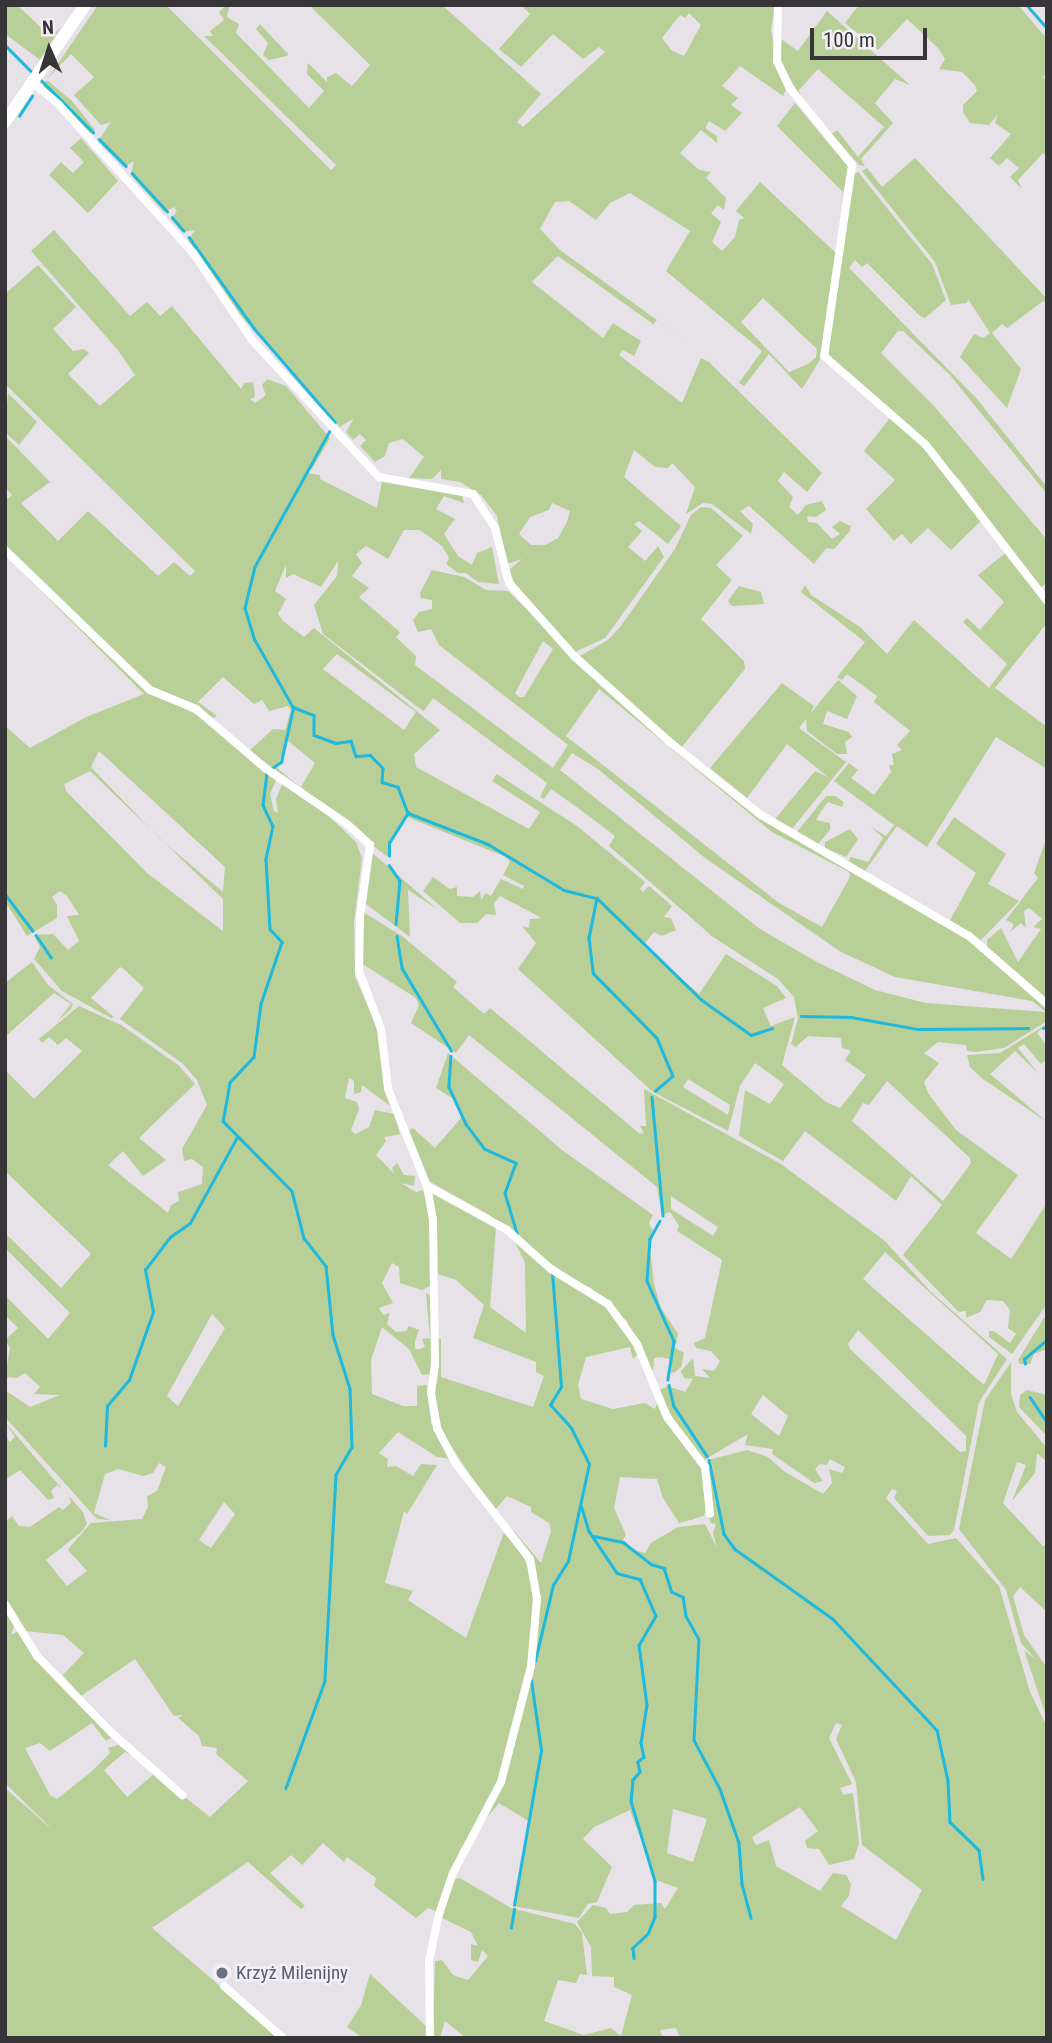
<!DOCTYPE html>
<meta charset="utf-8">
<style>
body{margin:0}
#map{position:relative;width:1052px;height:2043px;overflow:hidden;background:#e7e1e8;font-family:"Roboto Condensed",sans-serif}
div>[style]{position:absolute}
.green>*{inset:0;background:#b8cf98}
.stream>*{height:2.5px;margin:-1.25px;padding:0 1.25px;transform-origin:1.25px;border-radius:1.25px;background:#1eb9dd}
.minor>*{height:8px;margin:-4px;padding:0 4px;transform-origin:4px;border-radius:4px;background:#fff}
.primary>*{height:12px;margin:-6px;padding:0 6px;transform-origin:6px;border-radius:6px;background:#fff}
.dots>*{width:19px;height:19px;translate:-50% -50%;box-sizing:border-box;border:4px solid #f4eef5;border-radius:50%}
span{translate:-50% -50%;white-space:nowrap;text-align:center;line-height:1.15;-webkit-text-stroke:5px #f4eef5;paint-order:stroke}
.worship-label{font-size:19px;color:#5b616d}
.left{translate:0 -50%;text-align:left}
.frame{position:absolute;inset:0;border:7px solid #373538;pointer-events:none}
.north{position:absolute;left:14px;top:14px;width:70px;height:70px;-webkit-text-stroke:5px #f4eef5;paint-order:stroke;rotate:357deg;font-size:19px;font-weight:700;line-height:28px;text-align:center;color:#373538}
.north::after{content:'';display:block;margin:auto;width:24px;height:32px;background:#373538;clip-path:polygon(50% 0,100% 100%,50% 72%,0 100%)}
.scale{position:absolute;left:810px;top:28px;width:117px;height:32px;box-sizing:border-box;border:4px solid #373538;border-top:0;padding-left:9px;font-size:21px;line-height:24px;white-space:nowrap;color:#373538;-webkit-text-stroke:5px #f4eef5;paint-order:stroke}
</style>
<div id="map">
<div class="green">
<div style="clip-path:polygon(5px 5px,17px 5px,51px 37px,61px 27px,40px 60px,5px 34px)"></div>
<div style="clip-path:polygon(evenodd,98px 5px,166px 5px,331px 170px,336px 165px,204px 36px,213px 36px,210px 31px,224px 20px,219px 12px,226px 5px,237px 5px,229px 7px,227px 17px,239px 24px,236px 33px,309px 108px,324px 91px,307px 74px,308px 63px,327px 82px,327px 77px,336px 73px,352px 86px,370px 65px,309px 5px,442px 5px,541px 94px,517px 122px,523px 127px,605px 52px,599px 47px,583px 59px,553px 34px,521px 67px,499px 49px,530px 14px,521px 5px,775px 5px,771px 29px,776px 61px,787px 88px,783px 96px,740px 66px,722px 86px,738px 98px,731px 105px,742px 113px,725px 131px,709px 121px,705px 128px,717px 136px,717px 143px,701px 130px,680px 153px,699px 170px,711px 172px,706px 178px,726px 198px,724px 210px,718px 205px,711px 213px,721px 222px,712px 242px,722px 251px,735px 237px,739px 220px,744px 218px,736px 211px,760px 182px,836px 253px,821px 358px,802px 389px,769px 354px,744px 386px,739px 383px,762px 351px,666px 271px,690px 231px,630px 193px,610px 203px,596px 220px,569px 201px,555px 202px,540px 229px,560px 250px,704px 354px,657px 320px,653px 324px,558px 256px,532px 282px,603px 338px,613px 323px,641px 341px,634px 356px,623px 350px,619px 355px,682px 403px,701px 358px,709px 362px,822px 473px,807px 492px,784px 472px,778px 481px,793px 497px,789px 507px,798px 515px,806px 505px,822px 501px,826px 510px,816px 517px,807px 516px,808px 522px,817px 523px,832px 539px,840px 534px,832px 527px,840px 521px,851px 526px,850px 531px,834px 549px,826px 548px,814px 564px,749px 506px,740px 511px,753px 524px,751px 534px,712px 504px,703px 503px,686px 514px,695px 487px,672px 463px,668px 468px,655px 467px,634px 450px,624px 477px,681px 526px,668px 544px,639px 521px,634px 524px,642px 531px,628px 547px,645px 561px,658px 546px,664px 557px,605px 638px,575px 652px,515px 584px,509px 570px,522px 559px,507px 564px,497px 516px,481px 495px,460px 482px,441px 479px,441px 470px,432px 479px,409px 478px,424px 457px,403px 439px,389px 443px,385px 456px,375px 462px,360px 446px,366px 440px,360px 434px,353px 440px,346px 432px,354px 418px,340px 427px,242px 317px,188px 240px,195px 230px,182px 232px,171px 219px,177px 211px,174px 207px,164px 212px,131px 175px,134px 161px,124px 167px,98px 141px,111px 122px,101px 125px,74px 95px,94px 77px,71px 54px,48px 78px,98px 5px,689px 13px,701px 25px,684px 56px,671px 50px,662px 38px,680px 15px,685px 18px,689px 13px,98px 5px,763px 298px,817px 349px,816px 357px,808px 364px,789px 372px,741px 322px,763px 298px,98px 5px,552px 503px,570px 511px,567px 522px,558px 538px,545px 545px,531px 545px,519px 534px,530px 517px,549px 510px,552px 503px)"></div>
<div style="clip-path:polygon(859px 5px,1018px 5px,1047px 39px,1047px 73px,1043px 77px,1047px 81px,1047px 157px,1043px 153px,1018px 180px,1022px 189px,1010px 177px,1019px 168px,1007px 158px,999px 166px,990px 158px,1011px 134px,995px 123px,998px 114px,989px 125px,970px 123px,963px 112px,963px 105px,977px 91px,975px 85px,962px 72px,939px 69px,945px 59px,938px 48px,907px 19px,878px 50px,845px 23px)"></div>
<div style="clip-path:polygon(827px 11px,910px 85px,895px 79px,875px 103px,893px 123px,861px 159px,865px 166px,859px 165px,832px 134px,837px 130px,858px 157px,884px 127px,818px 69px,799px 90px,803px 102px,780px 60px,781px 39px,798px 51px)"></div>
<div style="clip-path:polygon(260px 24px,288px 54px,287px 56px,269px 60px,263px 55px,268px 43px,256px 29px)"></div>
<div style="clip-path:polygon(47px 80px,72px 101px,95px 130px,90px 133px,42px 88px)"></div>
<div style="clip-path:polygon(795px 103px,849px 168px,840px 207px,843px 192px,777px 126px)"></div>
<div style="clip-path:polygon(81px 138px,118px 181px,88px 213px,49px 175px,61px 162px,73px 173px,84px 162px,70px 148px)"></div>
<div style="clip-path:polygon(915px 158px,1047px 299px,1047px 304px,1043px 301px,1007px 328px,1002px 324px,992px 333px,1021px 369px,1007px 408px,960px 357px,974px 334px,983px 338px,990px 333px,968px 299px,967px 303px,951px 305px,935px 262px,862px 171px,867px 168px,882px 187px)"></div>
<div style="clip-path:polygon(858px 172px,932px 264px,946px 300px,925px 318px,920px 316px,867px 263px,862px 267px,855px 260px,849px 268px,977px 399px,1047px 487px,1047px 494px,950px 375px,903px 331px,898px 331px,881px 353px,935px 407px,1047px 540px,1047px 582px,1040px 589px,959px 479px,827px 353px,854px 174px)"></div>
<div style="clip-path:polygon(evenodd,54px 230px,130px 316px,147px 302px,160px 316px,172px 306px,241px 389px,244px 383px,253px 382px,255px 397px,250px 399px,255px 403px,266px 395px,262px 385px,267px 379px,286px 386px,330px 438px,312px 469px,305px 473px,320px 475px,320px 479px,377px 508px,382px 481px,462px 495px,464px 503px,444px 496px,436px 509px,455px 519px,444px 534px,458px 556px,472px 565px,477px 553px,492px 547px,499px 584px,478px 582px,466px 573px,458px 573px,446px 564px,449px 558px,442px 546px,420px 530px,404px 530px,388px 559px,366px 546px,356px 554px,362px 563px,352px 576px,369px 588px,359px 597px,400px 632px,396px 637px,416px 656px,415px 665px,553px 768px,568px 745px,439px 645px,431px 629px,418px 632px,413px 620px,419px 612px,432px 609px,432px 600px,421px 598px,420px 593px,432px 570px,464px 577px,486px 590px,508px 591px,604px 685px,766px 821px,974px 942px,1047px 1008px,1047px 1021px,1004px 1048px,975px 1052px,967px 1051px,966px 1045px,938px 1042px,924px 1053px,939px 1063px,924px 1082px,928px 1093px,956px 1130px,1018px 1175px,976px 1233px,1011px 1259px,1047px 1203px,1047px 1304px,1012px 1354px,989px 1337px,989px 1331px,994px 1331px,1010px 1343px,1016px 1334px,1008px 1328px,1010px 1310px,1003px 1301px,987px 1300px,980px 1312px,966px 1318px,966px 1311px,959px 1312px,903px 1255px,942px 1205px,911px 1176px,896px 1201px,805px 1131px,783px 1161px,739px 1136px,745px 1090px,770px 1104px,784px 1084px,755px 1063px,740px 1086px,728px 1131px,653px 1092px,518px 969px,536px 943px,522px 926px,529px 928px,530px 919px,542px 918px,500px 896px,494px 903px,496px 915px,486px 914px,477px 923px,460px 923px,423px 891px,433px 877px,450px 889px,457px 887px,457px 896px,473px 897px,480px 891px,481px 900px,486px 893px,491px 896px,501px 879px,523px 889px,524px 886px,503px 875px,510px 862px,506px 857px,407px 817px,391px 841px,391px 856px,386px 856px,301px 787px,315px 763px,287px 740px,277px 768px,300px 787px,249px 751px,273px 729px,285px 730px,291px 710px,288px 706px,269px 711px,262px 700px,254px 704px,223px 677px,198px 702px,217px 716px,213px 718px,153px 688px,5px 548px,5px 501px,12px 495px,5px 487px,5px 436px,50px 482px,21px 503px,58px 541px,88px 511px,158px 576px,174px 562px,190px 576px,195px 571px,5px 384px,5px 294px,38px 265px,76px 307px,53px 329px,73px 351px,84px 349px,89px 353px,68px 374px,100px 406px,135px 375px,117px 349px,31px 251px,54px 230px,338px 561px,337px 576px,314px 605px,323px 634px,419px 708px,424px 711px,433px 698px,547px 783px,540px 797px,544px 799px,551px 789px,578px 808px,615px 836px,609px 846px,713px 937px,778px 979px,794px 997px,798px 1019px,791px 1044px,796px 1047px,808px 1036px,841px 1038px,842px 1048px,851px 1051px,845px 1060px,866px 1075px,840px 1108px,826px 1102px,782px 1065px,795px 1017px,771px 1026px,763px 1008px,786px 998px,777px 986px,726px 954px,699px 994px,643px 946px,654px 932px,662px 936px,676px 930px,671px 918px,664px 917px,672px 906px,649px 886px,643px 892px,640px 889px,645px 882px,577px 826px,497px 774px,492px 781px,540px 812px,529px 829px,416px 767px,414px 754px,440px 730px,314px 628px,304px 637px,283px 621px,278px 614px,286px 599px,275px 591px,286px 565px,286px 578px,293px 574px,321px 587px,338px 561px,54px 230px,543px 641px,553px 649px,524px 697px,519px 697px,515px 693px,543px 641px,54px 230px,337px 654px,416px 712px,404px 730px,323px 669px,337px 654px,54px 230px,599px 689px,772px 832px,849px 872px,850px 877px,822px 927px,779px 903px,566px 736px,599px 689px,54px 230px,572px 753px,598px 769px,705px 858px,841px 952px,895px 977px,1032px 1001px,1046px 1012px,926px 1003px,875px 990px,817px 962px,760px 929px,560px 770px,572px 753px,54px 230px,688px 1079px,730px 1105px,728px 1115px,683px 1087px,688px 1079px,54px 230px,887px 1081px,970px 1158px,971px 1163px,943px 1201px,852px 1121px,863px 1103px,869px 1105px,887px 1081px)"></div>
<div style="clip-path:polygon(8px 393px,37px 422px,19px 445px,5px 432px)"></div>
<div style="clip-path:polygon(890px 418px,926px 449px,984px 518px,951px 550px,928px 528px,911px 544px,902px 534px,894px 541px,866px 509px,895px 480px,864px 451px)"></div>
<div style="clip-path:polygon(711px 508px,743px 536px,716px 565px,732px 580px,701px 619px,744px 661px,745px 669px,681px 748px,580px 656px,608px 640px,621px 626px,675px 549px,691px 515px,701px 507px)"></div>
<div style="clip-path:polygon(1008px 551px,1047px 604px,1047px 623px,995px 688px,1047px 727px,1047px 769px,996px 737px,927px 847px,897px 826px,865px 871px,848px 861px,851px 857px,868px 862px,883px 838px,871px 827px,886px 836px,894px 825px,834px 781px,849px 763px,858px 770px,851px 778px,874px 795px,891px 772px,889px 765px,894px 765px,892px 754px,902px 750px,897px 745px,910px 731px,874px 702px,877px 696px,847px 674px,842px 680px,837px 677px,865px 642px,801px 592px,805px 585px,811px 595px,860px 627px,887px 654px,914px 620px,989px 688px,1007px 664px,963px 622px,967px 618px,980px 630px,1004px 602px,978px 575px)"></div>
<div style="clip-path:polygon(evenodd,5px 555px,143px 687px,203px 718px,277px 778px,270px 794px,274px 811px,278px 813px,276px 799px,283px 782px,313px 801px,356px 842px,362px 858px,354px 922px,355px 977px,376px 1024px,393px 1108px,362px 1085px,361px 1092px,354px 1094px,354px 1081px,349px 1078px,345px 1098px,357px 1102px,359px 1109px,351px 1130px,355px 1134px,369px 1127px,375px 1110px,394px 1114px,400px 1134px,384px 1137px,386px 1141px,376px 1155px,394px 1174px,392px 1168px,397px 1163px,404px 1175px,415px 1176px,414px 1186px,401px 1183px,416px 1192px,423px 1190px,432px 1223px,430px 1286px,422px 1290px,400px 1283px,399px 1267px,392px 1263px,382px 1283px,393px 1303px,379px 1308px,383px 1315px,390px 1313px,387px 1324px,396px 1332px,406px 1331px,409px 1326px,419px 1330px,415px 1341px,415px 1349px,420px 1349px,425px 1347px,422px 1339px,430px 1338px,426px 1293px,430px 1295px,433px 1339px,430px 1374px,422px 1375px,409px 1349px,382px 1327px,371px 1360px,372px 1394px,403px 1406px,417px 1406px,417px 1386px,427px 1385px,431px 1423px,451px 1459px,437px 1457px,398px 1432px,379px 1453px,388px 1459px,387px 1467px,396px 1466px,413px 1476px,421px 1464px,437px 1465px,407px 1514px,404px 1511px,385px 1583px,413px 1591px,408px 1600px,466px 1638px,504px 1532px,520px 1550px,534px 1580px,531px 1558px,509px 1532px,514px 1531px,541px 1563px,551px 1531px,549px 1523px,531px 1512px,531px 1507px,507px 1496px,494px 1511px,439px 1428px,432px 1392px,437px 1338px,441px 1339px,441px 1377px,533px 1407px,544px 1376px,536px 1372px,536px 1362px,473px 1338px,484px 1305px,456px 1280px,438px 1274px,438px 1295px,435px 1295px,436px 1227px,430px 1189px,469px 1207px,523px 1244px,564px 1279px,601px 1301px,628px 1333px,637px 1355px,633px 1359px,630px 1347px,586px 1357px,578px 1385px,581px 1399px,613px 1409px,645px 1403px,655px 1409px,657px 1403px,701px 1463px,708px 1499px,704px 1516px,679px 1523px,663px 1498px,657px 1479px,620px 1477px,614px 1508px,626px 1535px,623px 1540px,634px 1550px,645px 1553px,651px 1543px,678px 1527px,705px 1524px,717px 1548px,713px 1533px,716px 1524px,710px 1523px,708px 1460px,747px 1450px,768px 1457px,785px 1472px,823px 1494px,832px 1483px,829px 1469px,842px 1473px,845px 1467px,830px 1459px,827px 1465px,820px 1464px,815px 1469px,823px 1481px,814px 1483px,772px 1454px,773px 1449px,745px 1445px,748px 1434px,704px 1460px,687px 1442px,657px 1391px,668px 1386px,685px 1392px,693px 1379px,684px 1378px,681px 1371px,693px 1358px,695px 1376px,710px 1378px,702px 1369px,714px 1371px,720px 1361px,711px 1351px,696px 1348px,694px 1343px,705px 1338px,722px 1260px,677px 1231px,679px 1226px,670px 1212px,662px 1215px,657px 1187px,469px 1035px,456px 1053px,411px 1023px,419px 1005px,416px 998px,361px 963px,363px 912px,402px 936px,457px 982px,453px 987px,484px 1014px,490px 1008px,640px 1134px,644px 1133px,640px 1126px,646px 1126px,644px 1089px,781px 1164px,885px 1241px,930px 1291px,1007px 1359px,979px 1402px,954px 1530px,950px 1535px,928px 1536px,894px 1498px,897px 1491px,892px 1489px,886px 1498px,928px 1544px,956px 1538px,999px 1586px,1030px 1692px,1047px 1727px,1047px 2038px,680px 2038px,676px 2028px,660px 2030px,663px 2038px,466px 2038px,445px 2021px,440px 2038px,433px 2038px,435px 1961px,442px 1960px,453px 1975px,468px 1980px,488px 1956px,482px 1950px,478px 1962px,471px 1960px,471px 1944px,478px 1946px,471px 1932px,442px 1918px,454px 1879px,460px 1878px,511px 1908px,575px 1924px,582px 1933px,587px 1975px,580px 1974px,576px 1983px,558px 1980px,544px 2021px,584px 2035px,611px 2028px,621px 2036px,632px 1995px,614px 1987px,614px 1977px,592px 1976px,591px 1947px,577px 1922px,593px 1905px,606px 1908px,610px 1914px,627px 1912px,634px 1905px,661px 1903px,665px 1909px,678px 1888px,656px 1880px,630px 1810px,594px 1827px,583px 1839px,612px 1867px,597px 1902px,588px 1904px,579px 1918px,514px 1906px,530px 1822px,499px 1803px,461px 1848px,437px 1912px,428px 1908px,416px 1918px,374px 1886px,376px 1878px,347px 1857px,344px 1862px,323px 1843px,302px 1865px,291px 1855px,270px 1873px,305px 1906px,301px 1909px,248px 1862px,152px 1928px,281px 2038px,5px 2038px,5px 1788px,55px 1832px,5px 1783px,5px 1608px,15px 1623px,11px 1635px,20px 1630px,36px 1656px,112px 1737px,106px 1741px,92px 1723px,50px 1751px,40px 1743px,25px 1748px,50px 1795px,57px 1799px,91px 1772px,110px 1753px,108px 1748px,118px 1745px,134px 1756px,125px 1752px,104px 1770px,127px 1797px,152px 1776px,151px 1770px,210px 1817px,248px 1781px,216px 1754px,217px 1748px,202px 1746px,199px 1736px,178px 1718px,183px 1715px,174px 1716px,135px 1659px,81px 1696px,63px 1675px,84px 1653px,63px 1635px,25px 1631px,5px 1598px,5px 1522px,12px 1516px,19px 1526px,30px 1527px,59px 1507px,63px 1510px,71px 1503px,69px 1496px,83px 1512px,87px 1524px,81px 1532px,46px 1560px,67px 1586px,87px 1571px,68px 1550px,71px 1546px,91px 1523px,142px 1519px,148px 1507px,147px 1496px,157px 1491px,166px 1467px,159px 1463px,153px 1473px,143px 1476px,118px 1469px,105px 1474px,94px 1513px,110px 1520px,97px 1519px,5px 1417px,5px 1390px,30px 1407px,60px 1395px,34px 1394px,40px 1387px,25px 1373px,17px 1378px,5px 1377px,10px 1348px,5px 1340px,18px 1328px,5px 1315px,5px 1295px,48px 1339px,70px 1313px,5px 1248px,5px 1233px,61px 1288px,91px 1254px,5px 1171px,5px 1070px,34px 1099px,82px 1051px,66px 1038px,58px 1045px,49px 1037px,42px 1043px,39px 1039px,79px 1006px,121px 1025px,178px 1065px,195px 1084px,139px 1138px,166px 1160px,143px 1176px,123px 1151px,108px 1165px,168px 1213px,171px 1205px,179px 1201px,178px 1192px,202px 1184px,203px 1167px,192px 1159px,184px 1161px,182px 1149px,207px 1105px,197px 1080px,182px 1063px,120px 1019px,144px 988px,124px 969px,120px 967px,91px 998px,114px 1017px,111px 1018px,62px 991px,34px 959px,40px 947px,34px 935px,53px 934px,68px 950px,79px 941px,67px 916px,79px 915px,67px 896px,60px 891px,52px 897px,57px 905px,57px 918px,27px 936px,5px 901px,5px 726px,30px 748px,86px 717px,144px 694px,5px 555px,99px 751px,225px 867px,223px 892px,159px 838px,91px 767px,99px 751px,5px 555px,90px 771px,223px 899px,223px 931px,147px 873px,66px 791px,64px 784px,90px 771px,5px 555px,671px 1196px,718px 1227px,713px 1236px,671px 1209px,671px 1196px,5px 555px,496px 1227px,513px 1239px,525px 1262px,526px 1333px,490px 1307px,496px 1227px,5px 555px,885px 1252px,998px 1354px,984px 1385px,863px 1279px,885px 1252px,5px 555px,212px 1314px,225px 1328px,178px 1406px,167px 1396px,212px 1314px,5px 555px,858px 1330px,966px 1436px,966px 1451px,960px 1452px,850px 1349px,848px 1344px,858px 1330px,5px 555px,763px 1395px,788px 1416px,779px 1436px,751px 1414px,763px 1395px,5px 555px,224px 1502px,235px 1514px,211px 1548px,199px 1540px,224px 1502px,5px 555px,836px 1723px,842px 1725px,836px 1739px,856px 1782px,862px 1845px,922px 1890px,896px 1940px,841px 1906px,849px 1896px,851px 1884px,846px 1875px,833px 1873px,820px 1891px,776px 1866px,769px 1840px,756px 1845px,752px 1837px,800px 1807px,818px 1831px,805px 1841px,807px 1848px,819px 1849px,829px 1865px,854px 1859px,859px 1843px,853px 1793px,843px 1795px,840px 1788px,852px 1784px,829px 1738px,836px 1723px,5px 555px,673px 1809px,707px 1819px,693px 1862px,667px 1853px,673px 1809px)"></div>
<div style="clip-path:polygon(739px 586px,761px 592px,764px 604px,732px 606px,728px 601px)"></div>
<div style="clip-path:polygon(838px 680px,857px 696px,847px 719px,827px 711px,823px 724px,849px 732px,852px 737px,845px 742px,847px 754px,837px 754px,807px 731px,806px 719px,799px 728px,846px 762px,792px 829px,775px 819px,815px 771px,828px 777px,787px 744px,747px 798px,710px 768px,782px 683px,814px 706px,810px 714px)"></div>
<div style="clip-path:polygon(826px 796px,836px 796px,844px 803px,842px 807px,828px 802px,821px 811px,816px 820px,830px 823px,830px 830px,818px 844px,797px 832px)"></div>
<div style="clip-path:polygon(954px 817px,1006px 854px,988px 884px,1019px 901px,981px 940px,949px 922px,976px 873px,936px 844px)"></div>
<div style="clip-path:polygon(850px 829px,858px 839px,846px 857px,825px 848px,825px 842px)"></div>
<div style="clip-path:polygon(1047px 837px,1047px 999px,987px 947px,987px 940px,1001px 928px,1018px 962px,1041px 929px,1033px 927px,1042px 919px,1029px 908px,1024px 911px,1026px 928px,1021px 923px,1010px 932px,1014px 924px,1006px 920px,1038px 878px,1034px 873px)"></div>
<div style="clip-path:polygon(371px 852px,437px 909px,408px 890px,410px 937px,366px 904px)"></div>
<div style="clip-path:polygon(32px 962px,48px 985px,73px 1004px,71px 1009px,57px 1022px,71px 1004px,54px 993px,5px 1037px,5px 983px)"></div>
<div style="clip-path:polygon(1047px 1024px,1037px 1033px,1047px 1046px,1047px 1059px,1041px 1064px,1024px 1044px,1018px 1048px,1038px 1073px,1015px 1051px,990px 1074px,1047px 1122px,983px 1079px,970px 1067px,967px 1055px,1000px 1053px)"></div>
<div style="clip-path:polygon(448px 1053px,452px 1056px,449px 1065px,454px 1058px,562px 1150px,653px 1215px,649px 1223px,654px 1233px,650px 1247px,654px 1284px,661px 1308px,678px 1334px,675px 1348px,684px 1353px,681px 1367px,675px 1372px,671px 1373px,672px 1360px,662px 1357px,654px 1358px,653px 1371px,647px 1367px,627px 1321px,591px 1288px,569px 1278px,488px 1214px,425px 1179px,409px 1131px,413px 1128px,435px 1148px,461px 1118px,454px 1099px,436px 1088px)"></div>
<div style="clip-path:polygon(1047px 1313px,1047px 1349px,1034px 1354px,1030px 1364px,1020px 1364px,1018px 1360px)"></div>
<div style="clip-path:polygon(1011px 1362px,1011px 1394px,1017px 1412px,1047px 1448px,1047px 1462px,1037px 1453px,1035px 1473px,1012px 1501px,1026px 1465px,1017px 1462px,1003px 1503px,1043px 1546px,1047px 1545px,1047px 1612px,1020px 1587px,1013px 1596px,1024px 1635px,1047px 1668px,1047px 1719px,1024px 1650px,1036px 1660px,1021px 1643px,1006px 1590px,959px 1529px,985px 1400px)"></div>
<div style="clip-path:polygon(1027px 1390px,1047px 1395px,1047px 1436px,1019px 1407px,1020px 1395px)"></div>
<div style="clip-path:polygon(5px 1422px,63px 1490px,57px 1485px,51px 1491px,54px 1498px,48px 1500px,20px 1470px,5px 1480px,5px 1436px,10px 1442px,15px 1437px)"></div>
<div style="clip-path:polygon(370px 1974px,426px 2026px,427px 2038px,363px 2038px,347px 2027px,361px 2005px)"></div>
</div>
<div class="stream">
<div style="left:1027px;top:5px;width:30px;rotate:49deg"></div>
<div style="left:5px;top:45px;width:40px;rotate:45deg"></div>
<div style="left:41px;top:80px;width:74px;rotate:45deg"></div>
<div style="left:19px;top:116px;width:24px;rotate:-57deg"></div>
<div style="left:99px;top:139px;width:38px;rotate:45deg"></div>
<div style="left:132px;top:173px;width:52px;rotate:47.4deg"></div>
<div style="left:172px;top:217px;width:18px;rotate:49deg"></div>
<div style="left:189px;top:237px;width:112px;rotate:54.5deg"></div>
<div style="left:254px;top:328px;width:124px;rotate:49.2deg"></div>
<div style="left:330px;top:431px;width:155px;rotate:118.9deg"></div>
<div style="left:255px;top:567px;width:42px;rotate:103.7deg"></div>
<div style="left:245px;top:608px;width:34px;rotate:73deg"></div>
<div style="left:255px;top:640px;width:77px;rotate:60.4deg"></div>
<div style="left:293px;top:707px;width:22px;rotate:21deg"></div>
<div style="left:314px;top:715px;width:20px;rotate:90deg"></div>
<div style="left:314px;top:735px;width:23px;rotate:20deg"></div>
<div style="left:336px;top:743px;width:15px;rotate:-8deg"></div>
<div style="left:351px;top:741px;width:16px;rotate:72deg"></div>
<div style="left:356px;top:756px;width:14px;rotate:-4deg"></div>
<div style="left:370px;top:755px;width:18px;rotate:45deg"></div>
<div style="left:383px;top:768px;width:14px;rotate:94deg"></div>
<div style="left:382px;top:782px;width:17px;rotate:17deg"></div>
<div style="left:398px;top:787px;width:28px;rotate:69deg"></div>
<div style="left:408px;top:813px;width:86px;rotate:21.2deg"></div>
<div style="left:488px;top:844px;width:89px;rotate:31.2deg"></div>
<div style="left:564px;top:890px;width:34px;rotate:14deg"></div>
<div style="left:597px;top:898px;width:41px;rotate:101.3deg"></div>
<div style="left:589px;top:938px;width:35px;rotate:83deg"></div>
<div style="left:593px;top:973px;width:91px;rotate:45.4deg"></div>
<div style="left:657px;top:1038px;width:41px;rotate:67.2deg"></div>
<div style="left:673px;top:1076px;width:23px;rotate:139deg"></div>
<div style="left:5px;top:756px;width:18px;rotate:90deg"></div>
<div style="left:272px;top:768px;width:11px;rotate:-34deg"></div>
<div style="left:281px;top:762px;width:55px;rotate:-77.5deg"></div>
<div style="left:267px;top:773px;width:32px;rotate:97deg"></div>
<div style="left:263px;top:805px;width:23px;rotate:65deg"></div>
<div style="left:273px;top:826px;width:34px;rotate:102deg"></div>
<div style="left:266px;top:859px;width:70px;rotate:86.7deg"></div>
<div style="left:270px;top:929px;width:18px;rotate:47deg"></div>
<div style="left:282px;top:942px;width:65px;rotate:108.7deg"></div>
<div style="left:261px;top:1004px;width:53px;rotate:97.5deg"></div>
<div style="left:254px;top:1057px;width:35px;rotate:133deg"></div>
<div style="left:230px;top:1083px;width:39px;rotate:100deg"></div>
<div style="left:223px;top:1121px;width:98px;rotate:45.4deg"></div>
<div style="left:292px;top:1191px;width:49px;rotate:75.7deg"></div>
<div style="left:304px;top:1238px;width:36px;rotate:52deg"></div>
<div style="left:326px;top:1266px;width:69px;rotate:84.2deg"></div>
<div style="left:333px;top:1335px;width:57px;rotate:72.5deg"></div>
<div style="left:350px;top:1389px;width:58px;rotate:88deg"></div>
<div style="left:352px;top:1447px;width:32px;rotate:120deg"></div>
<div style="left:336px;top:1475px;width:206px;rotate:93.1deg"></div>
<div style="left:325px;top:1681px;width:114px;rotate:110deg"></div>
<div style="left:389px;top:856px;width:13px;rotate:-90deg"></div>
<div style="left:389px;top:843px;width:36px;rotate:-58deg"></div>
<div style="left:389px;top:865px;width:19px;rotate:55deg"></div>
<div style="left:400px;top:881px;width:43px;rotate:95.3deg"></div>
<div style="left:5px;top:894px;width:46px;rotate:52.9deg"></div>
<div style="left:597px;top:898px;width:146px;rotate:44.2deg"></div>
<div style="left:702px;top:1000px;width:60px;rotate:35.5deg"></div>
<div style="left:751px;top:1035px;width:22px;rotate:-18deg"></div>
<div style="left:36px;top:935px;width:27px;rotate:56deg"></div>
<div style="left:397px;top:936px;width:32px;rotate:81deg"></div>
<div style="left:402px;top:968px;width:96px;rotate:59.1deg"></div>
<div style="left:801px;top:1016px;width:50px;rotate:1.1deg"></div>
<div style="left:851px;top:1017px;width:68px;rotate:10.2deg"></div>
<div style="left:918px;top:1029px;width:110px;rotate:-0.5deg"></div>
<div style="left:1043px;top:1028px;width:4px;rotate:-14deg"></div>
<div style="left:451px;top:1056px;width:31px;rotate:94deg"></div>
<div style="left:449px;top:1087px;width:41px;rotate:65.3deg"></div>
<div style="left:466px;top:1124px;width:31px;rotate:53deg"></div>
<div style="left:485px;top:1149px;width:34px;rotate:24deg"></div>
<div style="left:516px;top:1163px;width:32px;rotate:110deg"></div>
<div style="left:505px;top:1193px;width:42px;rotate:73.3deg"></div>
<div style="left:652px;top:1097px;width:119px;rotate:84.7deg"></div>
<div style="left:660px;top:1221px;width:21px;rotate:119deg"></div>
<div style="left:650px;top:1239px;width:42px;rotate:94.1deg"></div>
<div style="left:647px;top:1281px;width:66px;rotate:65.8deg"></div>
<div style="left:674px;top:1341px;width:39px;rotate:99deg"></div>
<div style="left:1025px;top:1364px;width:5px;rotate:-101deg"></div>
<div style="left:1024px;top:1359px;width:30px;rotate:-40deg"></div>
<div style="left:669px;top:1385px;width:22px;rotate:77deg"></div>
<div style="left:674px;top:1406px;width:60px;rotate:56.6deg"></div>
<div style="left:1030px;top:1397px;width:30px;rotate:56deg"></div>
<div style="left:105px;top:1446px;width:40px;rotate:-87.1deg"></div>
<div style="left:107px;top:1406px;width:34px;rotate:-50deg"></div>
<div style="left:129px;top:1380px;width:72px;rotate:-70.6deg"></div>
<div style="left:153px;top:1312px;width:43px;rotate:-100.8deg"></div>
<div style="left:145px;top:1270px;width:41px;rotate:-52.9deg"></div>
<div style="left:170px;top:1237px;width:24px;rotate:-35deg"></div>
<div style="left:190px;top:1223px;width:96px;rotate:-61.3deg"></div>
<div style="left:709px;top:1460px;width:76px;rotate:78.5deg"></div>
<div style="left:724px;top:1534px;width:19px;rotate:54deg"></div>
<div style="left:735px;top:1549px;width:120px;rotate:35.5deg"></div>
<div style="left:833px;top:1619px;width:152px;rotate:46.9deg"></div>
<div style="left:937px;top:1730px;width:52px;rotate:77.8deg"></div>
<div style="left:948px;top:1781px;width:41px;rotate:87.2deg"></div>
<div style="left:950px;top:1822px;width:40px;rotate:44deg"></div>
<div style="left:979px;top:1850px;width:29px;rotate:82deg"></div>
<div style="left:581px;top:1505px;width:27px;rotate:73deg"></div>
<div style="left:589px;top:1531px;width:50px;rotate:56.3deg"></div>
<div style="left:617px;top:1573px;width:24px;rotate:15deg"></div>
<div style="left:640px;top:1579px;width:40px;rotate:66.6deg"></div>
<div style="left:656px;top:1616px;width:34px;rotate:120deg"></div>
<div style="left:639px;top:1645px;width:61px;rotate:82.4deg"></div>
<div style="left:647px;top:1705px;width:38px;rotate:99deg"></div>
<div style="left:641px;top:1743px;width:14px;rotate:78deg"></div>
<div style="left:644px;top:1757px;width:8px;rotate:140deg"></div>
<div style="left:638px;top:1762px;width:10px;rotate:79deg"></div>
<div style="left:640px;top:1772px;width:11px;rotate:131deg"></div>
<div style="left:633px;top:1780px;width:21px;rotate:95deg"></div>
<div style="left:631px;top:1801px;width:84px;rotate:73.3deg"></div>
<div style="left:655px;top:1881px;width:36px;rotate:90deg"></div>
<div style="left:655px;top:1917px;width:18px;rotate:112deg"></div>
<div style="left:648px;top:1934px;width:21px;rotate:137deg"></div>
<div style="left:633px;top:1948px;width:10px;rotate:84deg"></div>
<div style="left:594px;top:1536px;width:30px;rotate:12deg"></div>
<div style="left:623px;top:1542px;width:36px;rotate:38deg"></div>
<div style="left:651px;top:1564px;width:14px;rotate:17deg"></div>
<div style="left:664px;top:1568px;width:25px;rotate:72deg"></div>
<div style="left:672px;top:1592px;width:12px;rotate:24deg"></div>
<div style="left:683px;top:1597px;width:19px;rotate:81deg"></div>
<div style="left:686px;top:1616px;width:26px;rotate:61deg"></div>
<div style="left:699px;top:1639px;width:101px;rotate:92.8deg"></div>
<div style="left:694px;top:1740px;width:55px;rotate:62deg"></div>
<div style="left:720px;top:1789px;width:57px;rotate:70.6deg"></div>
<div style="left:739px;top:1843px;width:41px;rotate:85.8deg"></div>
<div style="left:742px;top:1884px;width:35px;rotate:75deg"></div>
<div style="left:535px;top:1661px;width:78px;rotate:-76.7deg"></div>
<div style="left:553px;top:1585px;width:28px;rotate:-58deg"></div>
<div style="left:568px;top:1561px;width:99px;rotate:-77.8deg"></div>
<div style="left:589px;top:1464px;width:40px;rotate:-116.6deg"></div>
<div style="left:571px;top:1428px;width:31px;rotate:-132deg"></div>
<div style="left:550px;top:1405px;width:21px;rotate:-59deg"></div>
<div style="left:561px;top:1387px;width:115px;rotate:-94.5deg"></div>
<div style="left:514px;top:1905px;width:157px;rotate:-80.1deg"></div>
<div style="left:541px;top:1750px;width:70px;rotate:-98.2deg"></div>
<div style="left:511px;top:1928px;width:19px;rotate:-81deg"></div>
</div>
<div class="minor">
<div style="left:778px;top:5px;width:56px;rotate:91deg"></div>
<div style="left:777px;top:61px;width:29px;rotate:65deg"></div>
<div style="left:789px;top:87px;width:100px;rotate:51.1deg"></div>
<div style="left:852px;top:165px;width:193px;rotate:98.3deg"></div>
<div style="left:824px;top:356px;width:135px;rotate:41.1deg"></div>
<div style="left:926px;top:445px;width:197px;rotate:52.2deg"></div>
<div style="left:32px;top:82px;width:35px;rotate:40deg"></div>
<div style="left:59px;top:105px;width:201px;rotate:47.8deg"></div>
<div style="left:194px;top:254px;width:104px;rotate:56deg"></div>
<div style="left:252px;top:340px;width:187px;rotate:47.2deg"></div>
<div style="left:379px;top:477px;width:96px;rotate:10.3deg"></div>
<div style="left:473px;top:494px;width:40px;rotate:57.1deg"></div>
<div style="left:495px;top:528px;width:57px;rotate:75.7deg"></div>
<div style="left:509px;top:583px;width:99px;rotate:48.3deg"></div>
<div style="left:575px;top:657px;width:129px;rotate:41.9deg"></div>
<div style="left:671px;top:743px;width:115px;rotate:38.7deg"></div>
<div style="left:761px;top:815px;width:241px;rotate:30.2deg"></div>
<div style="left:969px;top:936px;width:103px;rotate:41.1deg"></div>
<div style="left:5px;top:550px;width:202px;rotate:44deg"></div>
<div style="left:150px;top:690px;width:50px;rotate:22.4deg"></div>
<div style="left:196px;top:709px;width:91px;rotate:40.5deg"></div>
<div style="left:265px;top:768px;width:99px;rotate:34.3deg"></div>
<div style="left:347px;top:824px;width:31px;rotate:42deg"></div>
<div style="left:370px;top:845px;width:73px;rotate:97.9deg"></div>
<div style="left:360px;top:917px;width:54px;rotate:91.1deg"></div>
<div style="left:359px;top:971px;width:62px;rotate:69.2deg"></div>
<div style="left:381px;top:1029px;width:60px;rotate:83.3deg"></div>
<div style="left:388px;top:1089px;width:105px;rotate:68.1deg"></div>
<div style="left:427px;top:1186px;width:35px;rotate:80deg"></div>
<div style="left:433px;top:1220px;width:145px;rotate:89.2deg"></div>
<div style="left:435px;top:1365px;width:28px;rotate:98deg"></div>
<div style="left:431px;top:1393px;width:36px;rotate:80deg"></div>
<div style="left:437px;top:1428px;width:41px;rotate:62.2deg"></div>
<div style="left:456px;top:1464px;width:120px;rotate:52.1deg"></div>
<div style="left:530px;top:1559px;width:40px;rotate:80deg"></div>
<div style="left:537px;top:1598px;width:68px;rotate:95deg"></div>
<div style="left:531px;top:1666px;width:120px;rotate:104.5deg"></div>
<div style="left:501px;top:1782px;width:103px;rotate:117.8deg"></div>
<div style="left:453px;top:1873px;width:43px;rotate:108.9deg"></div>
<div style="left:439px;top:1914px;width:48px;rotate:102deg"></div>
<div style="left:429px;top:1961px;width:77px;rotate:89.3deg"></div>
<div style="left:427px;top:1186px;width:91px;rotate:28.8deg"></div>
<div style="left:507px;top:1230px;width:59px;rotate:41.6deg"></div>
<div style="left:551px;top:1269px;width:67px;rotate:31.6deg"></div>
<div style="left:608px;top:1304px;width:49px;rotate:54.1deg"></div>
<div style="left:637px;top:1344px;width:79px;rotate:67.7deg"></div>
<div style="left:667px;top:1417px;width:63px;rotate:52.8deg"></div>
<div style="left:705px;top:1467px;width:47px;rotate:83.9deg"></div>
<div style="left:5px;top:1604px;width:61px;rotate:58.4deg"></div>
<div style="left:37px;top:1656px;width:107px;rotate:45.8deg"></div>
<div style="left:112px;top:1733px;width:94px;rotate:41.5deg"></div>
<div style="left:224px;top:1986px;width:79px;rotate:41.4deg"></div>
</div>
<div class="primary">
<div style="left:5px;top:122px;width:142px;rotate:-55.6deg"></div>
</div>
<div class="dots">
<div style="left:222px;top:1973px;background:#6b7280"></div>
</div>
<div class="worship-label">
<span class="left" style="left:236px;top:1973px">Krzyż Milenijny</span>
</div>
<div class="frame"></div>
<div class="north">N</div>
<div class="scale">100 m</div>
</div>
